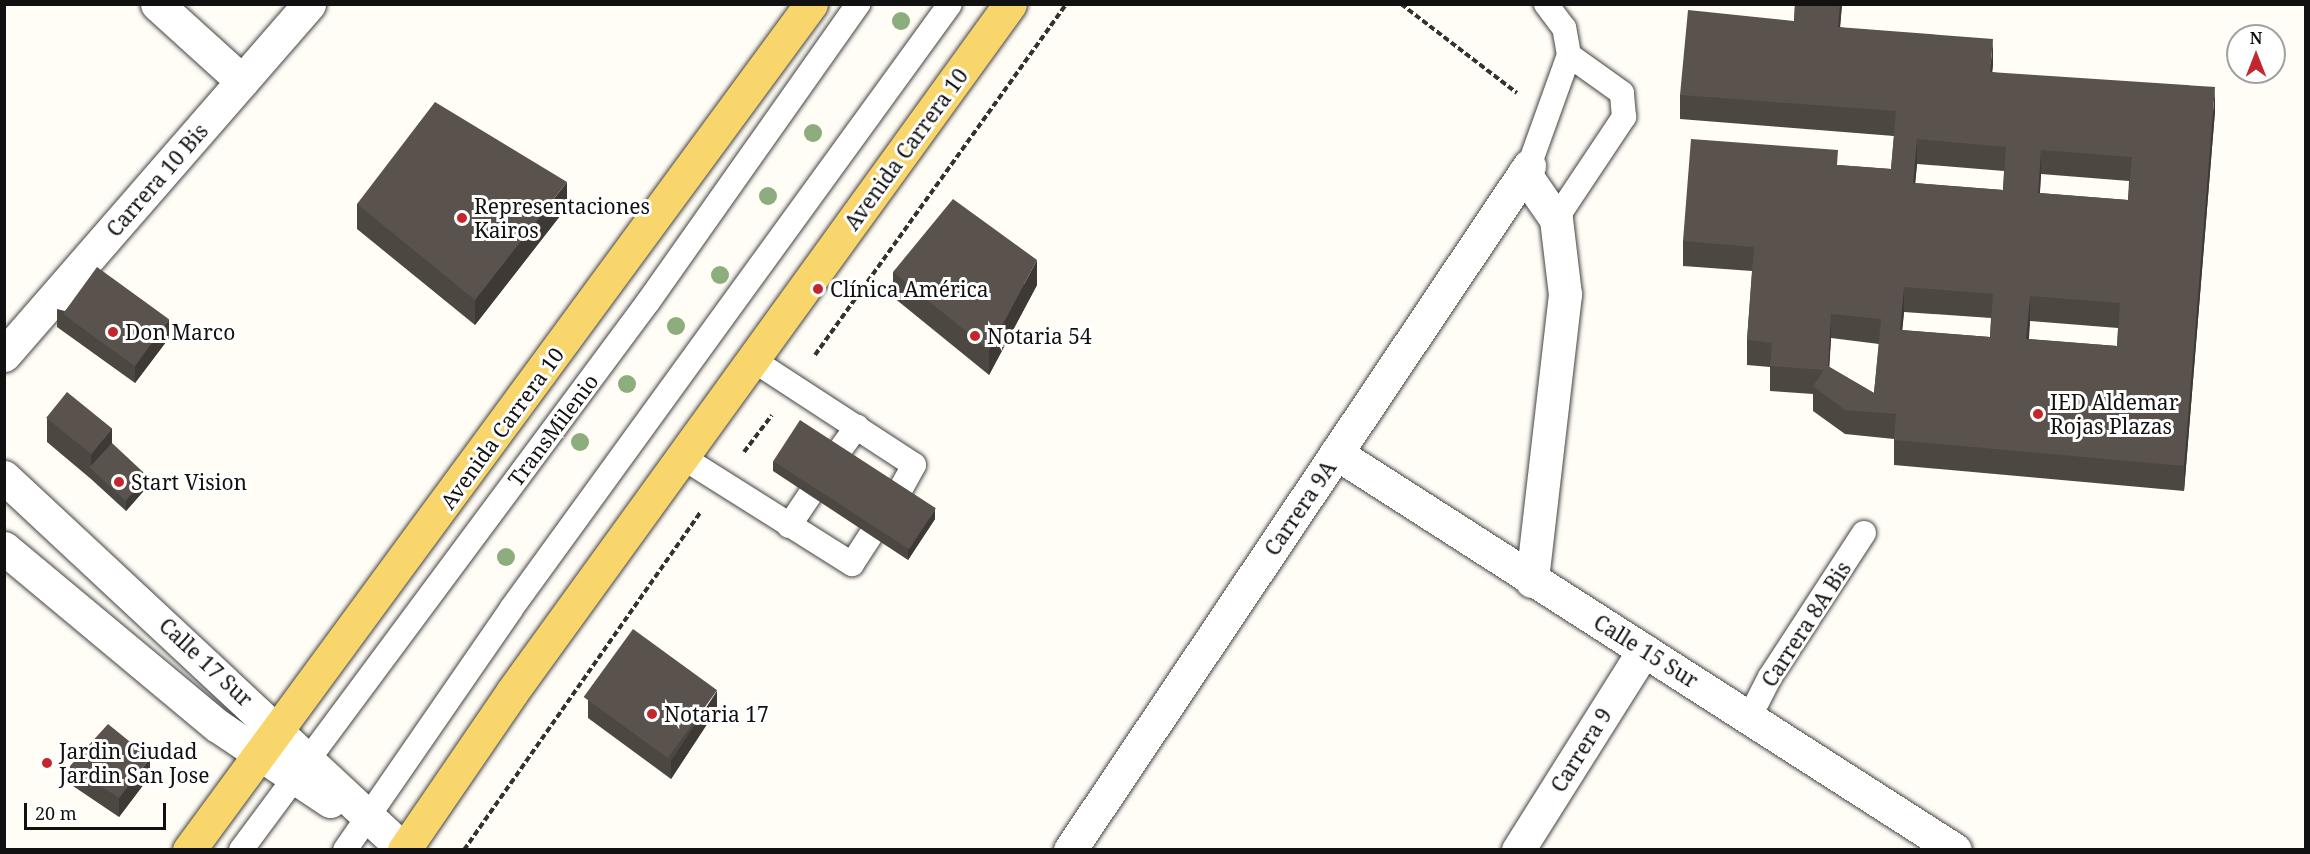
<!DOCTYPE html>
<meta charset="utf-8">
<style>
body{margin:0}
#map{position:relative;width:2310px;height:854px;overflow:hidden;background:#fffdf5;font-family:"Noto Serif",serif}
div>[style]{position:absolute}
.path>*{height:4px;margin-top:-2px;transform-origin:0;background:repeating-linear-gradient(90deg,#333 0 6px,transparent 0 9px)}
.roads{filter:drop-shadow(0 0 2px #444) drop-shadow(0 0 2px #444)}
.service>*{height:24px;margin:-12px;padding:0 12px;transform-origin:12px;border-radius:12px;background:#fff}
.minor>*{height:33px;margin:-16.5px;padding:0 16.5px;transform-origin:16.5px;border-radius:16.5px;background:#fff}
.tertiary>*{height:33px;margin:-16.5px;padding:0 16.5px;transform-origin:16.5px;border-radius:16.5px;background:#fff}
.primary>*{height:33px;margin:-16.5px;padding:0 16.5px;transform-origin:16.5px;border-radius:16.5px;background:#f9d66b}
.trees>*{width:18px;height:18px;margin:-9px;border-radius:50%;background:#8dad7f}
.wall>*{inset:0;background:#4d4742}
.shaded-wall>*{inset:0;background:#3f3936}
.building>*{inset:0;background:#5a524d;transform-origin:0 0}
.dots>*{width:16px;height:16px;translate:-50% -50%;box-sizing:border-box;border:3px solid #fff;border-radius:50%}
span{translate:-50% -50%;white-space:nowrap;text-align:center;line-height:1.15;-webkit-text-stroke:6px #fff;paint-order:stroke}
.street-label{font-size:21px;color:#111}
.poi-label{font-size:21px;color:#111}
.left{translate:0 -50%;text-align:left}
.frame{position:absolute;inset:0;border:6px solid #111;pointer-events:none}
.north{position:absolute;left:2226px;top:24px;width:60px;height:60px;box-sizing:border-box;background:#fff;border:2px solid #a0a0a0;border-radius:50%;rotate:0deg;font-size:16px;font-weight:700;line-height:24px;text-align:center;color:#111}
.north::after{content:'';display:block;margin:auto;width:21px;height:27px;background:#c4262e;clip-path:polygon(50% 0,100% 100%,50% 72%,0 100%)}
.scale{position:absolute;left:24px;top:803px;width:142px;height:27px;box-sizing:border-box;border:3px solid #111;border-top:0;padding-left:8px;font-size:18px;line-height:21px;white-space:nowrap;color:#111;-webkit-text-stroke:4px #fff;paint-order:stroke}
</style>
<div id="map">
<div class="path">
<div style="left:1401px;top:4px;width:146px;rotate:37.5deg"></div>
<div style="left:815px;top:355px;width:432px;rotate:-54.4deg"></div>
<div style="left:744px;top:452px;width:46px;rotate:-52.9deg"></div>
<div style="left:464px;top:850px;width:413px;rotate:-55deg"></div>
</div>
<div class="roads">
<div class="service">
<div style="left:1529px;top:166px;width:118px;rotate:-70.2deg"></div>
<div style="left:1569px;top:55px;width:27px;rotate:-100deg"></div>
<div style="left:1564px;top:28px;width:30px;rotate:-127deg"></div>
<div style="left:1556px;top:219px;width:123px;rotate:-56.3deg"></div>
<div style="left:1624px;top:117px;width:24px;rotate:-95deg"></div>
<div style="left:1622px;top:93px;width:65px;rotate:-144.4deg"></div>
<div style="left:753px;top:360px;width:192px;rotate:33.1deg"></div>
<div style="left:914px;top:465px;width:33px;rotate:119deg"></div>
<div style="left:837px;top:454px;width:34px;rotate:-54deg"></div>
<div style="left:682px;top:457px;width:201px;rotate:32.2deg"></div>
<div style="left:852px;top:564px;width:35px;rotate:-57deg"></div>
<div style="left:789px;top:526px;width:37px;rotate:-56deg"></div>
<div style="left:1750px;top:716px;width:44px;rotate:-62.9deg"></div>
<div style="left:1770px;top:677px;width:172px;rotate:-56.9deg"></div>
<div style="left:241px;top:850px;width:683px;rotate:-53.4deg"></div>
<div style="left:648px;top:302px;width:365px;rotate:-54.8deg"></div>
<div style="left:345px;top:850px;width:293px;rotate:-55.4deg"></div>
<div style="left:511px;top:609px;width:747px;rotate:-54.03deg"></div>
</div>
<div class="minor">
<div style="left:157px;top:4px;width:115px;rotate:42.2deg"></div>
<div style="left:1524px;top:173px;width:56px;rotate:55.2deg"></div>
<div style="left:1556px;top:219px;width:76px;rotate:83.2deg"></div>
<div style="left:1565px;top:294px;width:289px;rotate:96.6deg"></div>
<div style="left:4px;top:355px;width:465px;rotate:-49deg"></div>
<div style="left:1336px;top:453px;width:735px;rotate:32.67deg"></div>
<div style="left:1070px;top:850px;width:824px;rotate:-56.14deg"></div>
<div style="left:1518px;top:850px;width:236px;rotate:-57.8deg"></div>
</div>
<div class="tertiary">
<div style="left:4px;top:477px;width:547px;rotate:43deg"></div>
<div style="left:4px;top:548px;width:278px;rotate:39.8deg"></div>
<div style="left:218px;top:726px;width:135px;rotate:33.8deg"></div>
</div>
<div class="primary">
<div style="left:189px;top:850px;width:1050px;rotate:-53.68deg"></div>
<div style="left:404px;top:850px;width:191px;rotate:-55.6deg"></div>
<div style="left:512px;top:692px;width:849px;rotate:-54.1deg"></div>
</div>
</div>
<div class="trees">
<div style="left:901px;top:21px"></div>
<div style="left:813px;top:133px"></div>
<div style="left:768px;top:196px"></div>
<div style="left:720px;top:275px"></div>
<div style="left:676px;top:326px"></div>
<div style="left:627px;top:384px"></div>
<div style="left:580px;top:442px"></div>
<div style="left:506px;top:557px"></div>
</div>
<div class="wall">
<div style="clip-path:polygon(evenodd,1795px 4px,1842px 4px,1840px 27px,1993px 64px,1992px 72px,2215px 111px,2184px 491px,1894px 465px,1894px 439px,1845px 434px,1813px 411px,1813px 394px,1770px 391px,1770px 367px,1747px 365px,1747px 340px,1752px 271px,1683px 266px,1683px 241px,1838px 165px,1891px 169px,1894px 136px,1680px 119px,1680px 95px,1794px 21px,1795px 4px,1917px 164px,2004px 171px,2003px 190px,1915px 183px,1917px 164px,1795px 4px,2041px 174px,2129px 181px,2128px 200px,2040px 193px,2041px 174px,1795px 4px,1904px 312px,1991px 318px,1990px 337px,1902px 330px,1904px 312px,1795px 4px,2030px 321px,2118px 328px,2117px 346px,2029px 339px,2030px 321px,1795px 4px,1831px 338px,1879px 344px,1874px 393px,1829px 367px,1831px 338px)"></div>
<div style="clip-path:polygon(357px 204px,567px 207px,475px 325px,357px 229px)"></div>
<div style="clip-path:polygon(893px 272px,1037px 285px,989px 375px,893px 297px)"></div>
<div style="clip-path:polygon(57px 309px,169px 338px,135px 383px,57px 327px)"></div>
<div style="clip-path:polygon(47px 418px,112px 444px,148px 486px,126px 511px,91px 479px,47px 442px)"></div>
<div style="clip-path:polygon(773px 461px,935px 519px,908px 560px,773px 471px)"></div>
<div style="clip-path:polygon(588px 700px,717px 709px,671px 779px,588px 718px)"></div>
<div style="clip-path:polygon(70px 766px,150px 776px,119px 817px,70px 784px)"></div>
</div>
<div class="shaded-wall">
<div style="clip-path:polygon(1840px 4px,1842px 4px,1838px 52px,1838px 27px)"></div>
<div style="clip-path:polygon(1993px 39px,1993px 64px,1990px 96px,1990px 72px)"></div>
<div style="clip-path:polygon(2215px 87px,2215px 111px,2184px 491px,2184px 466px)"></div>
<div style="clip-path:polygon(1917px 139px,1917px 164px,1913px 208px,1913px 183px)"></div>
<div style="clip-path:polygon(2041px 150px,2041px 174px,2038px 218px,2038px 193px)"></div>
<div style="clip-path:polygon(567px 182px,567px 207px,475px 325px,475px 300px)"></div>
<div style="clip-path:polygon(1037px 260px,1037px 285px,989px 375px,989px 350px)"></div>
<div style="clip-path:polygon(1904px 287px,1904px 312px,1900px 355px,1900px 330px)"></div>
<div style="clip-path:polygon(2030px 296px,2030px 321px,2026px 364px,2026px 339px)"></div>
<div style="clip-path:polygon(1831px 314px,1831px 338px,1828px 391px,1828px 366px)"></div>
<div style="clip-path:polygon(169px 319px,169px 338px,135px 383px,135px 365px)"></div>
<div style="clip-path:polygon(112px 428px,112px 453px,91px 469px,91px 479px,91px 454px)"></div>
<div style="clip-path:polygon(148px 476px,148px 486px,126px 511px,126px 501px)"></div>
<div style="clip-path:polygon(935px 509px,935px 519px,908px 560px,908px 550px)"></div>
<div style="clip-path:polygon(717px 691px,717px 709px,671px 779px,671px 761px)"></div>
<div style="clip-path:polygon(150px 758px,150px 776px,119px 817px,119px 798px)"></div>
</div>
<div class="building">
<div style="clip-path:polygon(evenodd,1795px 4px,1840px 4px,1838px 27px,1993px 39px,1990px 72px,2215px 87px,2184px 466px,1894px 440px,1896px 414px,1845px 410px,1813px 386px,1824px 370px,1770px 366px,1772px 343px,1747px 340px,1754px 247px,1683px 241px,1691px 139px,1838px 150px,1837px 165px,1891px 169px,1896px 111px,1680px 95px,1688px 10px,1794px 21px,1795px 4px,1917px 139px,2006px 147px,2003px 190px,1913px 183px,1917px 139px,1795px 4px,2041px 150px,2132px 157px,2128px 200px,2038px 193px,2041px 150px,1795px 4px,1904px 287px,1993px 294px,1990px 337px,1900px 330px,1904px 287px,1795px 4px,2030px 296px,2120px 303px,2117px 346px,2026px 339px,2030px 296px,1795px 4px,1831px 314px,1881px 319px,1874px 393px,1828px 366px,1831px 314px)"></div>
<div style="clip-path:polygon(435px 102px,567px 182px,475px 300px,357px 204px)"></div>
<div style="clip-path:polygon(953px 199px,1037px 260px,989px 350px,893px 272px)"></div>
<div style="left:97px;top:267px;width:89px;height:58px;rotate:36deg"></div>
<div style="left:67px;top:392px;width:58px;height:33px;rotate:39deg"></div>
<div style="left:800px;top:420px;width:162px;height:49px;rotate:33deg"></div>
<div style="left:112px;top:443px;width:49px;height:33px;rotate:43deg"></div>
<div style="left:633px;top:629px;width:104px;height:84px;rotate:36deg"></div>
<div style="clip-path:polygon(108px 724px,150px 758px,119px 798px,70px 766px)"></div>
</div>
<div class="dots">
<div style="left:462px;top:218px;background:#c4262e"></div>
<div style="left:818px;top:289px;background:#c4262e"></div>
<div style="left:113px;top:332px;background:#c4262e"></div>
<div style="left:975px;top:336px;background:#c4262e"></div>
<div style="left:2038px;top:414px;background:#c4262e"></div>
<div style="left:119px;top:482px;background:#c4262e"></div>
<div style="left:652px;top:714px;background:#c4262e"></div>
<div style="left:47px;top:763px;background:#c4262e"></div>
</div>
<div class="street-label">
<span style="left:906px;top:149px;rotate:-54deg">Avenida Carrera 10</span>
<span style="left:157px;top:180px;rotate:-49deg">Carrera 10 Bis</span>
<span style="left:502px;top:428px;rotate:-54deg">Avenida Carrera 10</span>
<span style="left:553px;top:430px;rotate:-53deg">TransMilenio</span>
<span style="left:1300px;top:508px;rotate:-56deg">Carrera 9A</span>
<span style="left:1806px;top:624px;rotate:-57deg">Carrera 8A Bis</span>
<span style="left:1646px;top:651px;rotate:32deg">Calle 15 Sur</span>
<span style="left:206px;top:662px;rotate:43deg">Calle 17 Sur</span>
<span style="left:1581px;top:750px;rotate:-58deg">Carrera 9</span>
</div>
<div class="poi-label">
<span class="left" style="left:474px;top:218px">Representaciones<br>Kairos</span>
<span class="left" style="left:830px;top:289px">Clínica América</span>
<span class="left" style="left:125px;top:332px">Don Marco</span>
<span class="left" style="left:987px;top:336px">Notaria 54</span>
<span class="left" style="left:2050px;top:414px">IED Aldemar<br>Rojas Plazas</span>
<span class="left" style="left:131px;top:482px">Start Vision</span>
<span class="left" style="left:664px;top:714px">Notaria 17</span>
<span class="left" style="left:59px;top:763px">Jardin Ciudad<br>Jardin San Jose</span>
</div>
<div class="frame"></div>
<div class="north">N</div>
<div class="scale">20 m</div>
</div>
